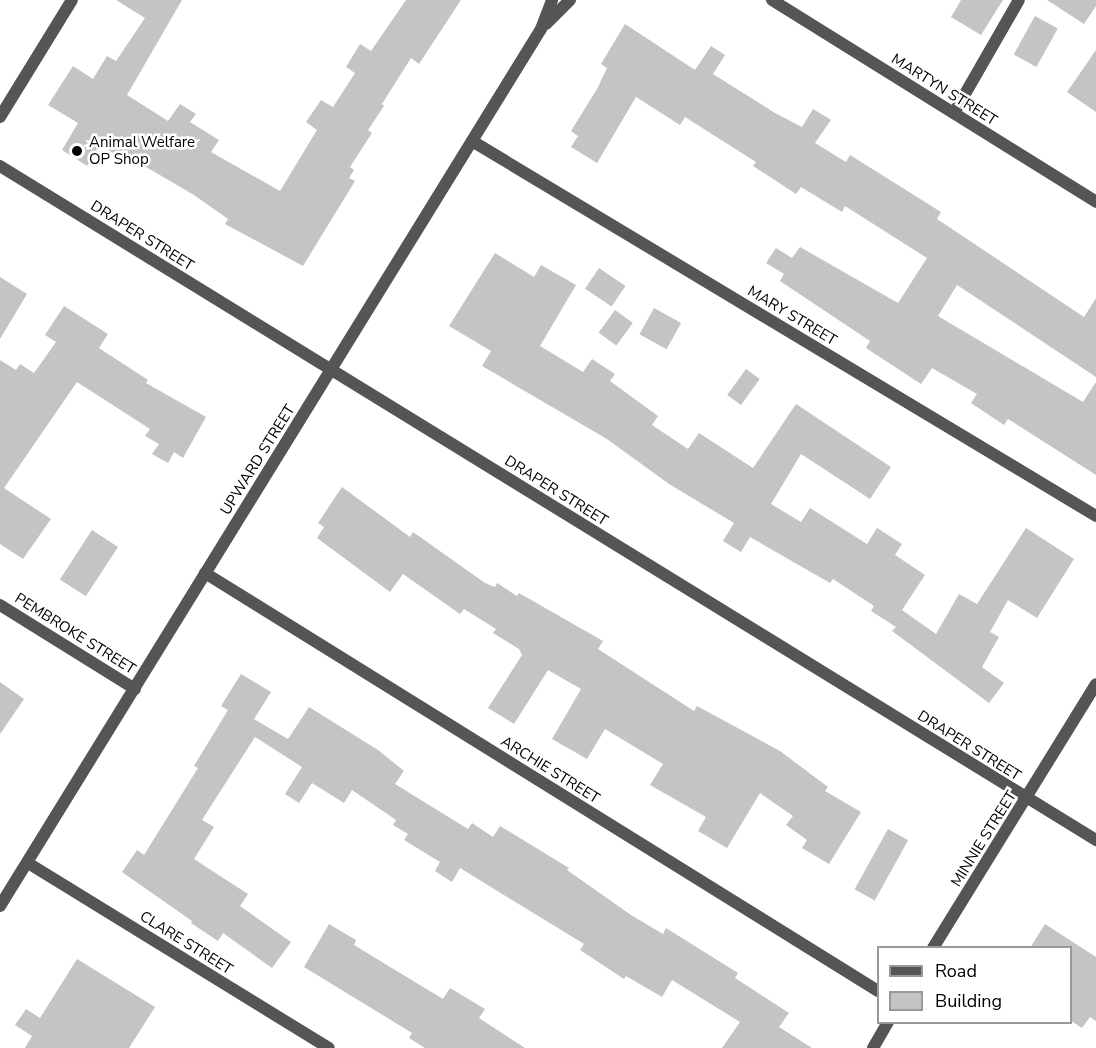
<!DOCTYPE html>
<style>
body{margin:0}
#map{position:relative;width:1096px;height:1048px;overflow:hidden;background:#fff;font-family:"Nunito Sans",sans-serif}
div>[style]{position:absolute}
.building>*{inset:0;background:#c4c4c4;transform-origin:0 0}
.minor>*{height:12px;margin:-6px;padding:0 6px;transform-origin:6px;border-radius:6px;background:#555}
.tertiary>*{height:12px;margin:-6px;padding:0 6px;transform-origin:6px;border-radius:6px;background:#555}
.dots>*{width:16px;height:16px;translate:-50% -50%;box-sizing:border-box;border:3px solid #fff;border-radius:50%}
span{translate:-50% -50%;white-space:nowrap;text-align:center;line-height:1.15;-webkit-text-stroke:5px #fff;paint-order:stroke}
.street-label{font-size:15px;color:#000}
.poi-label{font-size:15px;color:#000}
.left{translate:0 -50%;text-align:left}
.legend{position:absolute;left:877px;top:946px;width:195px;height:78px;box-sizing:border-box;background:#fff;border:2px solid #999;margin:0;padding:8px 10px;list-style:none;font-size:18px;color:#000}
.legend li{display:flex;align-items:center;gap:12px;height:30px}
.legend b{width:30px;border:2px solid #999}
</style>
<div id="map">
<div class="building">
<div style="clip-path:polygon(116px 0,182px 0,127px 95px,168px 121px,180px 104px,196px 114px,190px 122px,219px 140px,211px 152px,280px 191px,317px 130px,306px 122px,321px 100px,333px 107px,355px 73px,346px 67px,360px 44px,371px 51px,406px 0,461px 0,419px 64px,411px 58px,382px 104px,384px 106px,368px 130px,372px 133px,350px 167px,354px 170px,349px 178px,355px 181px,303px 266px,225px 224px,228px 219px,194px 195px,129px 157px,126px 161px,100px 145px,87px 166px,62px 150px,78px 123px,48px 105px,73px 66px,93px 79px,107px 56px,116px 61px,145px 18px)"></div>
<div style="clip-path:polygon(961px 0,1003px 0,981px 35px,951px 17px)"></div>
<div style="clip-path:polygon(1047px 0,1096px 0,1096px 6px,1084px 24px)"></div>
<div style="left:1035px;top:16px;width:26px;height:44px;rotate:29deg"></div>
<div style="clip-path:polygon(625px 24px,695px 70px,711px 46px,725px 55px,713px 74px,775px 113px,802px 127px,813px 109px,831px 120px,815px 143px,846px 162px,850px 155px,941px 212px,937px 219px,1084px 317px,1096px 298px,1096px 377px,957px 285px,938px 316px,1083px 402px,1096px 382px,1096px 475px,1008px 419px,1004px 425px,971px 403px,977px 394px,932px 368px,921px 384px,866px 348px,870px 341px,780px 281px,784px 274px,766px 263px,776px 248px,792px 258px,800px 247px,898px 303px,927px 258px,845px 206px,842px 212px,801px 187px,796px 194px,753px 166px,756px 162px,685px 117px,680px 125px,636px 97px,597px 163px,571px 147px,578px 136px,571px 131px,597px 89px,607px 68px,601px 64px)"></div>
<div style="clip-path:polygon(1096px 50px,1096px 112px,1067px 92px)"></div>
<div style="clip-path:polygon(495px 253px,534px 277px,541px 265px,576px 285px,540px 346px,583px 372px,592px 359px,615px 374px,610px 381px,658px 416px,652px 425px,688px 449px,699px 433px,753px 468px,796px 404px,891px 467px,870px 499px,801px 454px,771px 504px,801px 522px,810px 508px,867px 544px,877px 528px,902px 544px,895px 555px,925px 575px,902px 610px,936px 634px,959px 594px,977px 604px,1026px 528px,1074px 559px,1037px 618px,1008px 600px,990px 632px,999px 637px,982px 667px,1004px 683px,989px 703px,892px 631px,896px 627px,871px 611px,874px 606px,833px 579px,830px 583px,750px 537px,741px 552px,723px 541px,734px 523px,669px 484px,607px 439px,482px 366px,491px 351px,449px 326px)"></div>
<div style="left:599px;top:268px;width:32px;height:25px;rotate:34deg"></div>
<div style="clip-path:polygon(0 277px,27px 294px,0 339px)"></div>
<div style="clip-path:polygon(64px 306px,108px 334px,99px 348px,148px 380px,146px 383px,206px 417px,183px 458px,174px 452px,168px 463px,152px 454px,159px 444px,145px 436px,150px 429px,77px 382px,4px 488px,51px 519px,23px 559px,0 544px,0 360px,16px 370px,20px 364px,34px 373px,56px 342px,45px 335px)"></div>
<div style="left:654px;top:308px;width:31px;height:30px;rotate:29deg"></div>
<div style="left:615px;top:310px;width:22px;height:28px;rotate:36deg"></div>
<div style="left:746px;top:369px;width:17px;height:32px;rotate:36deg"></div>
<div style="clip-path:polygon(342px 487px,410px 537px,413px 532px,485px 583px,495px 587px,497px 583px,517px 596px,519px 593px,603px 641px,598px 649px,694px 711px,697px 706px,780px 751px,828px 787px,825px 791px,861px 812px,829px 864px,802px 848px,807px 840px,786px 825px,793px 816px,760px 793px,727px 848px,698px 831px,706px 817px,650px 785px,663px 764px,605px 729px,587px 759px,552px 739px,581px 689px,548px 670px,514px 724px,488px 708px,522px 655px,519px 649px,493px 633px,496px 629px,464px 609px,460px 614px,403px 574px,390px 592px,317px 538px,324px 527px,318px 523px)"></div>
<div style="left:92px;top:530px;width:31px;height:59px;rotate:33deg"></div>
<div style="clip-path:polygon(241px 674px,271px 692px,254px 719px,288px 739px,309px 707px,378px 750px,404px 771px,395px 784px,468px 829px,472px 823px,493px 837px,500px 826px,569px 868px,567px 870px,631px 915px,663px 934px,666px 928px,738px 973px,735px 978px,789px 1013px,779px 1027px,812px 1048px,722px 1048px,740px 1022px,672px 980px,662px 997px,626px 976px,624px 979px,580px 950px,584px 944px,460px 868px,452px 882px,435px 871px,440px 862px,404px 840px,408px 834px,393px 825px,396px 820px,352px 790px,344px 803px,312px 783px,299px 803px,285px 794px,302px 767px,255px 737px,202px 820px,214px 827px,194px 859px,248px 894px,240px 906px,291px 942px,272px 968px,223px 933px,218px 941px,191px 923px,192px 921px,122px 872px,137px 850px,144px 855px,198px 768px,194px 766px,228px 710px,221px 706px)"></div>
<div style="clip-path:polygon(0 682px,24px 699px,0 734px)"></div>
<div style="left:888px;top:829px;width:23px;height:69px;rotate:29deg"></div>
<div style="clip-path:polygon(329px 924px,356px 940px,354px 945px,443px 999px,450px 988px,485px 1009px,479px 1018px,525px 1048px,425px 1048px,409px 1038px,412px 1033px,304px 967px)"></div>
<div style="clip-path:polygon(1045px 924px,1096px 957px,1096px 1021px,1090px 1017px,1082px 1028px,1071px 1021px,1071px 948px,1030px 948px)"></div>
<div style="clip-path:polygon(77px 959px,155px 1007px,129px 1048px,25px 1048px,32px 1036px,15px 1025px,26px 1009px,40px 1018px)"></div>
</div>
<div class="minor">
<div style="left:546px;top:24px;width:34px;rotate:-45deg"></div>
<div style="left:954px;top:113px;width:130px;rotate:-60.1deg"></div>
<div style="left:0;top:117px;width:137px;rotate:-58.4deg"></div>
<div style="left:472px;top:141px;width:728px;rotate:31deg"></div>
<div style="left:0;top:166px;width:1287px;rotate:31.59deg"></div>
<div style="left:205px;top:573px;width:792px;rotate:31.84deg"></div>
<div style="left:0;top:605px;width:159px;rotate:31.9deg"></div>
<div style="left:28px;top:863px;width:353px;rotate:31.6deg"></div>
<div style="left:0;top:906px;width:1030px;rotate:-58.33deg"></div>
<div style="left:541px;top:29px;width:31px;rotate:-69deg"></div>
<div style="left:933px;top:948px;width:310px;rotate:-58.3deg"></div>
<div style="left:873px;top:1048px;width:30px;rotate:-60deg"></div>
</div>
<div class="tertiary">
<div style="left:772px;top:0;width:382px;rotate:31.9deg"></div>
</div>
<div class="dots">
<div style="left:77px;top:151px;background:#000"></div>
</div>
<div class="street-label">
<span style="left:944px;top:90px;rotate:32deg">MARTYN STREET</span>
<span style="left:142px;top:236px;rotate:32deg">DRAPER STREET</span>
<span style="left:792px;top:316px;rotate:31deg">MARY STREET</span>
<span style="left:258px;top:460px;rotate:-58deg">UPWARD STREET</span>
<span style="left:556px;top:491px;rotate:32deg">DRAPER STREET</span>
<span style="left:75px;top:634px;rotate:32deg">PEMBROKE STREET</span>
<span style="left:969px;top:746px;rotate:32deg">DRAPER STREET</span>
<span style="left:550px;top:770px;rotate:32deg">ARCHIE STREET</span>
<span style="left:984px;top:839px;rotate:-58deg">MINNIE STREET</span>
<span style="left:186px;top:943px;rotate:32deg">CLARE STREET</span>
</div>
<div class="poi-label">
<span class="left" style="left:89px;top:151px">Animal Welfare<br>OP Shop</span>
</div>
<ul class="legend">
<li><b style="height:8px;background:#555"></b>Road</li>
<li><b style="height:16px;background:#c4c4c4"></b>Building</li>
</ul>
</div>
